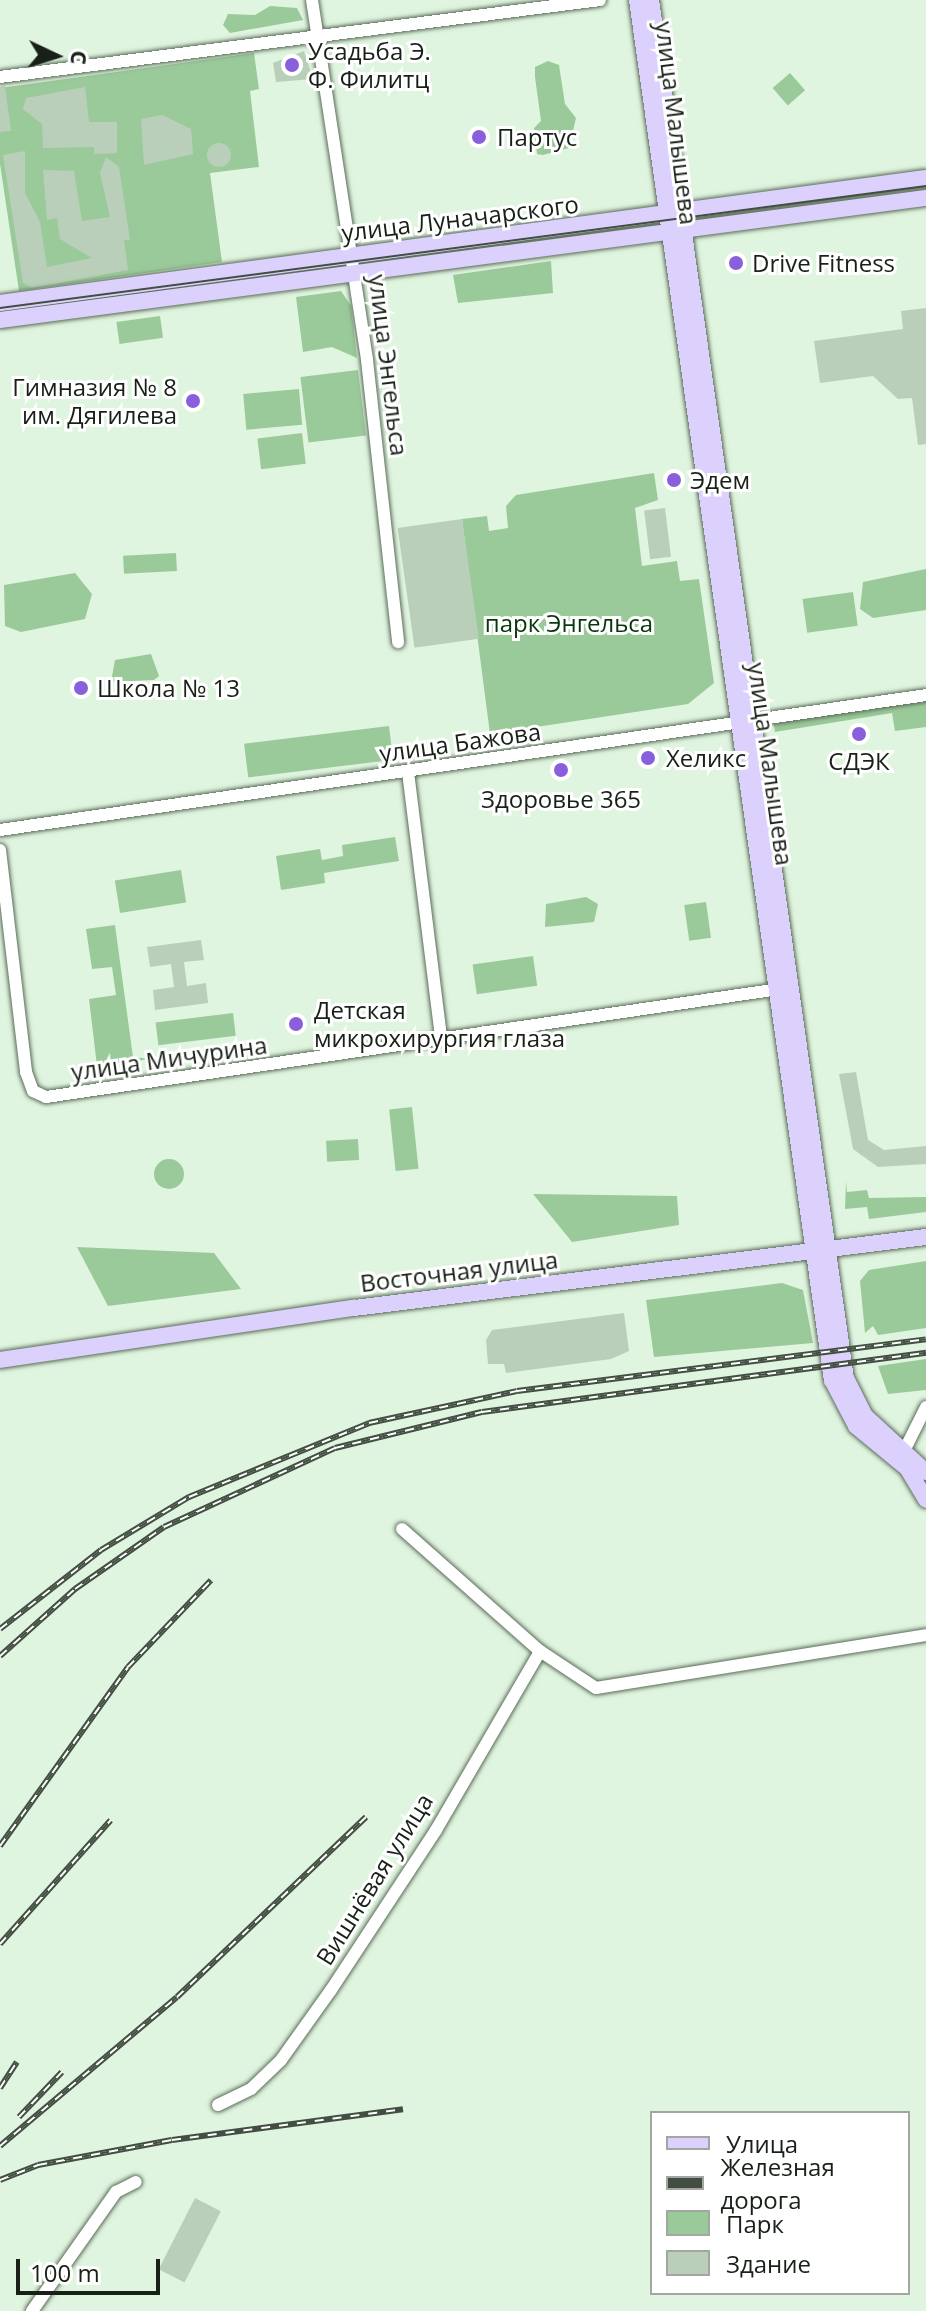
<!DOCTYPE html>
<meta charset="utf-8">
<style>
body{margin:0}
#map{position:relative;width:926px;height:2311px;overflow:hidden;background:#e0f5df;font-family:"Open Sans",sans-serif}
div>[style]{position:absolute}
.green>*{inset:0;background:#9bca9a;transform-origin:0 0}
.round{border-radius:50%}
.building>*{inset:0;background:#bacfba;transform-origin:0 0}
.roads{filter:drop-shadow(0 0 2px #5a6c59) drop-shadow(0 0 2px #5a6c59)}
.minor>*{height:12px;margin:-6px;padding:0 6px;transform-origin:6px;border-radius:6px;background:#fff}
.major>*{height:16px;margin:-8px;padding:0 8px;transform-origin:8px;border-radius:8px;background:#dcd1fd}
.tram>*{height:2px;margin:-1px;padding:0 1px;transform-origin:1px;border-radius:1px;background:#434e43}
.rail>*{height:6px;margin-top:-3px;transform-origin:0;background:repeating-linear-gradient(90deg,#fff 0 9px,#434e43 0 18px);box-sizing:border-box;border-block:2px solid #434e43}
.dots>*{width:22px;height:22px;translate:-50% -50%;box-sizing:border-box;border:4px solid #fff;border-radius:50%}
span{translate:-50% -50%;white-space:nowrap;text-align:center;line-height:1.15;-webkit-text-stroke:6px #fff;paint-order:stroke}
.poi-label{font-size:24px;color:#182018}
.left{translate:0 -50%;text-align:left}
.right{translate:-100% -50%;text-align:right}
.street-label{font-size:24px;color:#182018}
.park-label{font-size:24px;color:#06380b}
.legend{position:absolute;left:650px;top:2111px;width:260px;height:184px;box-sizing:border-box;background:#fff;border:2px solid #a3a6a3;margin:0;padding:10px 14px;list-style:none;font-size:24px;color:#182018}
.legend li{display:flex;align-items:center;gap:16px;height:40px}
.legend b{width:40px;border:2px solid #a3a6a3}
.north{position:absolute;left:16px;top:16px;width:80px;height:80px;-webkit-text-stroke:6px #fff;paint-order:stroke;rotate:94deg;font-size:22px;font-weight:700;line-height:32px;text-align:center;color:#182018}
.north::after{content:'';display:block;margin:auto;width:28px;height:36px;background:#182018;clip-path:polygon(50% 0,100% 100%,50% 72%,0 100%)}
.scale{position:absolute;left:16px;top:2259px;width:144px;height:36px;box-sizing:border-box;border:4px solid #182018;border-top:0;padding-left:10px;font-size:24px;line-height:28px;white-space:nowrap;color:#182018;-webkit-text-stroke:6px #fff;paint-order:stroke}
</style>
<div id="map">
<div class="green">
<div style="clip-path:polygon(270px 6px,297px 8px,303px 20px,230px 33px,223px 25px,228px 14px,255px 15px)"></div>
<div style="clip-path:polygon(254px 53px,259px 89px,250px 91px,259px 167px,210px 173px,222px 262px,19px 291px,0 164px,0 88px)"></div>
<div style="clip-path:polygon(548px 61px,559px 65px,565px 104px,576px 118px,569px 148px,543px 155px,537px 154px,534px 128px,541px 121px,535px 77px,535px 67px)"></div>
<div style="left:790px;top:73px;width:23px;height:23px;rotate:49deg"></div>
<div style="clip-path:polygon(551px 261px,553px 293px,458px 303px,453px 275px)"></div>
<div style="clip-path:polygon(341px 291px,351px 306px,357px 358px,332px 347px,303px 352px,296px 297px)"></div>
<div style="left:160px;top:316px;width:22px;height:44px;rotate:82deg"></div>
<div style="left:358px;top:370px;width:66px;height:58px;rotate:83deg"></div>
<div style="left:299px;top:389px;width:36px;height:56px;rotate:85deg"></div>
<div style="left:302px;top:433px;width:31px;height:45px;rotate:83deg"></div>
<div style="clip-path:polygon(654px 473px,658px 500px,635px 508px,642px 566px,677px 561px,680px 581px,699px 579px,714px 683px,688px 704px,490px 734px,462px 519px,487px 516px,489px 531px,508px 528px,506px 506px,516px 495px)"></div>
<div style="left:176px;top:553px;width:18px;height:53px;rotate:87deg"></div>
<div style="clip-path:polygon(926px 569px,926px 610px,873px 618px,860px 609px,863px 582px)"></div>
<div style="clip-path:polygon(75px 573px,92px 594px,85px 619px,21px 632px,5px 626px,4px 585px)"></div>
<div style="left:853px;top:592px;width:34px;height:51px;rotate:82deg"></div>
<div style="clip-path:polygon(151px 654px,159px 676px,154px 680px,111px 682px,115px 660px)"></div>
<div style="clip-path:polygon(926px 701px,926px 727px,895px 731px,892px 713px,775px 732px,774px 723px)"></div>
<div style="left:389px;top:726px;width:34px;height:146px;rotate:83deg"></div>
<div style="clip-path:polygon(395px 837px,399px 861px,324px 873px,325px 883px,281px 890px,276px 856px,320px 849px,322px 860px,343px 856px,342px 845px)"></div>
<div style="left:181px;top:870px;width:33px;height:67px;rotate:81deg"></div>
<div style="clip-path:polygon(586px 897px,598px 904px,594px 922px,545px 927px,546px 904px)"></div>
<div style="left:706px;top:902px;width:36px;height:22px;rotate:82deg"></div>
<div style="clip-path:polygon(115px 925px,133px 1057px,150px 1059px,97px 1066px,89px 999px,116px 995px,112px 967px,92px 969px,86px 929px)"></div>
<div style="left:533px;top:956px;width:30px;height:61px;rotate:82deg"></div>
<div style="left:233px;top:1013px;width:23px;height:78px;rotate:83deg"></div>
<div style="left:412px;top:1107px;width:62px;height:23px;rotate:84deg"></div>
<div style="left:358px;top:1139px;width:21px;height:32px;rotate:87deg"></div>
<div class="round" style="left:154px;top:1159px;width:30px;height:30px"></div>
<div style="clip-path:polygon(846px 1181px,847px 1192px,867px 1190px,869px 1198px,926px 1197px,926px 1212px,869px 1219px,867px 1207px,845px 1209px)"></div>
<div style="clip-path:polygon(533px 1194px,677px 1196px,679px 1225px,572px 1242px)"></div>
<div style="clip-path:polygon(77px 1247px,214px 1253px,241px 1289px,108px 1306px)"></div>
<div style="clip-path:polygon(926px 1261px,926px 1328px,878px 1335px,873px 1326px,865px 1333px,860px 1281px,869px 1270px)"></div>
<div style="clip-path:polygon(782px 1283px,803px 1290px,813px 1343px,654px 1357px,646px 1300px)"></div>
<div style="clip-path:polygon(926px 1359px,926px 1390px,888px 1394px,878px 1366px)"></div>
</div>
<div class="building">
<div style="clip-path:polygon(304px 51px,313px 79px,276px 82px,273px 63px)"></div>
<div style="clip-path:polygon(5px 86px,11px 131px,0 132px,0 87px)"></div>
<div style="clip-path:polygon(85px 87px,89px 122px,117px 122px,117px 153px,94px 154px,94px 147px,43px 148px,42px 124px,23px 109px,26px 98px)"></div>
<div style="clip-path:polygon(162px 115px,191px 129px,193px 154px,144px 165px,141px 119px)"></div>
<div class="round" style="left:207px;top:143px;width:24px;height:24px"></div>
<div style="clip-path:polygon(25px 151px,25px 193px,40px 222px,47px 267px,92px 258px,60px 239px,57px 218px,47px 220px,43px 170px,74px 171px,82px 221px,110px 217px,100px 173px,106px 157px,119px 167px,130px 240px,124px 240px,128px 270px,32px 288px,23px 283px,3px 155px)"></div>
<div style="clip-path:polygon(926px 308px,926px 444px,918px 445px,912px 398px,898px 399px,873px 376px,820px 383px,814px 341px,903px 329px,901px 311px)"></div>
<div style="left:665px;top:508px;width:49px;height:21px;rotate:83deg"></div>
<div style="left:462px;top:519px;width:121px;height:65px;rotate:82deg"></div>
<div style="clip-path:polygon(201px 940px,204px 960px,184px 962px,187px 986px,206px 983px,208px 1003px,155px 1010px,153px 990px,174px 987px,171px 964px,150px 967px,147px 947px)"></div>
<div style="clip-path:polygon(856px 1072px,868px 1140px,884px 1150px,926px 1146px,926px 1164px,878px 1167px,853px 1149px,839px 1074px)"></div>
<div style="clip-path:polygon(624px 1313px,629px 1351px,611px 1359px,506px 1373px,504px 1364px,488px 1364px,486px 1340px,492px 1330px)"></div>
<div style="left:195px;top:2198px;width:29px;height:80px;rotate:27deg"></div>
</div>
<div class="roads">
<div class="minor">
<div style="left:312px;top:0;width:364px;rotate:81.3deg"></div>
<div style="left:367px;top:360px;width:284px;rotate:83.7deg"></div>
<div style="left:0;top:77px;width:605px;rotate:-7.31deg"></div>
<div style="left:408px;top:772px;width:268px;rotate:82.9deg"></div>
<div style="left:0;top:830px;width:936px;rotate:-8.29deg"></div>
<div style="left:0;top:850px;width:224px;rotate:83.3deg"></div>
<div style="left:26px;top:1072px;width:20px;rotate:70deg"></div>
<div style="left:33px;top:1091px;width:14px;rotate:25deg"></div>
<div style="left:46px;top:1097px;width:741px;rotate:-8.38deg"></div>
<div style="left:905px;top:1449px;width:47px;rotate:-63.4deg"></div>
<div style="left:402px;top:1529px;width:184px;rotate:41.5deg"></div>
<div style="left:540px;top:1651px;width:67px;rotate:33.5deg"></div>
<div style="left:596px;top:1688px;width:334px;rotate:-9.1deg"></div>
<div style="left:218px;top:2105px;width:37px;rotate:-26deg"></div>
<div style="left:251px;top:2089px;width:42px;rotate:-44deg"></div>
<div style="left:281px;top:2060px;width:86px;rotate:-54.5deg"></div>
<div style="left:331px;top:1990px;width:191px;rotate:-56.7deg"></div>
<div style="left:436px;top:1830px;width:207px;rotate:-59.8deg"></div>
<div style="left:32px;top:2311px;width:146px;rotate:-54.8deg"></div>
<div style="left:116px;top:2192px;width:22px;rotate:-27deg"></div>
</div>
<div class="major">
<div style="left:637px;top:0;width:1394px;rotate:81.96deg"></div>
<div style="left:832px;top:1380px;width:52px;rotate:62.4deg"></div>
<div style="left:856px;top:1426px;width:66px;rotate:39.5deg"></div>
<div style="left:907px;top:1468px;width:37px;rotate:59deg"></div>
<div style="left:651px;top:0;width:1392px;rotate:81.95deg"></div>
<div style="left:846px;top:1378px;width:42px;rotate:63.4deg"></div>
<div style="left:865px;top:1416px;width:83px;rotate:42.6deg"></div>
<div style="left:0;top:303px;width:934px;rotate:-7.69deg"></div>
<div style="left:0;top:320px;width:934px;rotate:-7.51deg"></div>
<div style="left:0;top:1360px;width:358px;rotate:-8.4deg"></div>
<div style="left:354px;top:1308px;width:576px;rotate:-7.08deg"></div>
</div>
</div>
<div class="tram">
<div style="left:0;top:308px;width:934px;rotate:-7.51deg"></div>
</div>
<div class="rail">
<div style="left:0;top:1629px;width:128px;rotate:-38deg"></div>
<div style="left:101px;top:1550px;width:103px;rotate:-31.1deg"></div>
<div style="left:189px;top:1497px;width:195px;rotate:-22.3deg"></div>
<div style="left:369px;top:1423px;width:151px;rotate:-12.2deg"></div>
<div style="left:517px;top:1391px;width:412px;rotate:-7.2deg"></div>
<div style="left:0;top:1656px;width:101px;rotate:-41.8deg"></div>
<div style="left:75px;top:1589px;width:108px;rotate:-34.9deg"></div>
<div style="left:164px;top:1527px;width:188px;rotate:-24.8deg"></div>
<div style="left:335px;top:1448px;width:151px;rotate:-13.8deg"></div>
<div style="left:482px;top:1412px;width:448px;rotate:-7.6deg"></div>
<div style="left:0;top:1846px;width:220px;rotate:-54.4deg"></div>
<div style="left:128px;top:1667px;width:120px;rotate:-46.3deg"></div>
<div style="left:0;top:1944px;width:166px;rotate:-48.2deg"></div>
<div style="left:0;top:2088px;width:31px;rotate:-57deg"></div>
<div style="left:19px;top:2117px;width:62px;rotate:-46.3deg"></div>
<div style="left:0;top:2146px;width:231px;rotate:-40.1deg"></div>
<div style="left:177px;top:1997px;width:261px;rotate:-43.6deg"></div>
<div style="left:0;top:2180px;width:41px;rotate:-21.5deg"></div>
<div style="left:38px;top:2165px;width:136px;rotate:-10.6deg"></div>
<div style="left:172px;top:2140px;width:233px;rotate:-7.6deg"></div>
</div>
<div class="dots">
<div style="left:292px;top:65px;background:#8960db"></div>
<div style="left:479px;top:137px;background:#8960db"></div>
<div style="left:736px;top:263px;background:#8960db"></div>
<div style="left:193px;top:401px;background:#8960db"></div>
<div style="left:674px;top:480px;background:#8960db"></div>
<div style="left:81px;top:688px;background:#8960db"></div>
<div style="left:859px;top:734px;background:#8960db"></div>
<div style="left:648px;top:758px;background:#8960db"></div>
<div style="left:561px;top:770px;background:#8960db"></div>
<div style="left:296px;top:1024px;background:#8960db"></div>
</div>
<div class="poi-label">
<span class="left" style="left:308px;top:65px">Усадьба Э.<br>Ф. Филитц</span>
<span class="left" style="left:497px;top:137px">Партус</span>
<span class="left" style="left:752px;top:263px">Drive Fitness</span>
<span class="right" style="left:177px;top:401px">Гимназия № 8<br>им. Дягилева</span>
<span class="left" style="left:690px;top:480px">Эдем</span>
<span class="left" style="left:97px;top:688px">Школа № 13</span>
<span class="left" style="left:666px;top:758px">Хеликс</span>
<span style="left:859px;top:761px">СДЭК</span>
<span style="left:561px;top:799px">Здоровье 365</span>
<span class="left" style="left:314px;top:1024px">Детская<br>микрохирургия глаза</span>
</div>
<div class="street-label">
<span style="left:677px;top:123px;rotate:83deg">улица Малышева</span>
<span style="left:460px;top:218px;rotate:-7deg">улица Луначарского</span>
<span style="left:389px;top:365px;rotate:83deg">улица Энгельса</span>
<span style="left:460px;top:742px;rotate:-8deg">улица Бажова</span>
<span style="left:771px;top:764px;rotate:82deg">улица Малышева</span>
<span style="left:169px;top:1058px;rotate:-8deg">улица Мичурина</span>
<span style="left:459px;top:1271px;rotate:-7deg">Восточная улица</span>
<span style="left:374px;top:1879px;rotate:-58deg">Вишнёвая улица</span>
</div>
<div class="park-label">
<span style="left:569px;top:623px">парк Энгельса</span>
</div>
<ul class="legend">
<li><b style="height:10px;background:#dcd1fd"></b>Улица</li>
<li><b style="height:10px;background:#434e43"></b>Железная дорога</li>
<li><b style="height:22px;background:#9bca9a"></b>Парк</li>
<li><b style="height:22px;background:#bacfba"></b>Здание</li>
</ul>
<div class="north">С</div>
<div class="scale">100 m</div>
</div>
